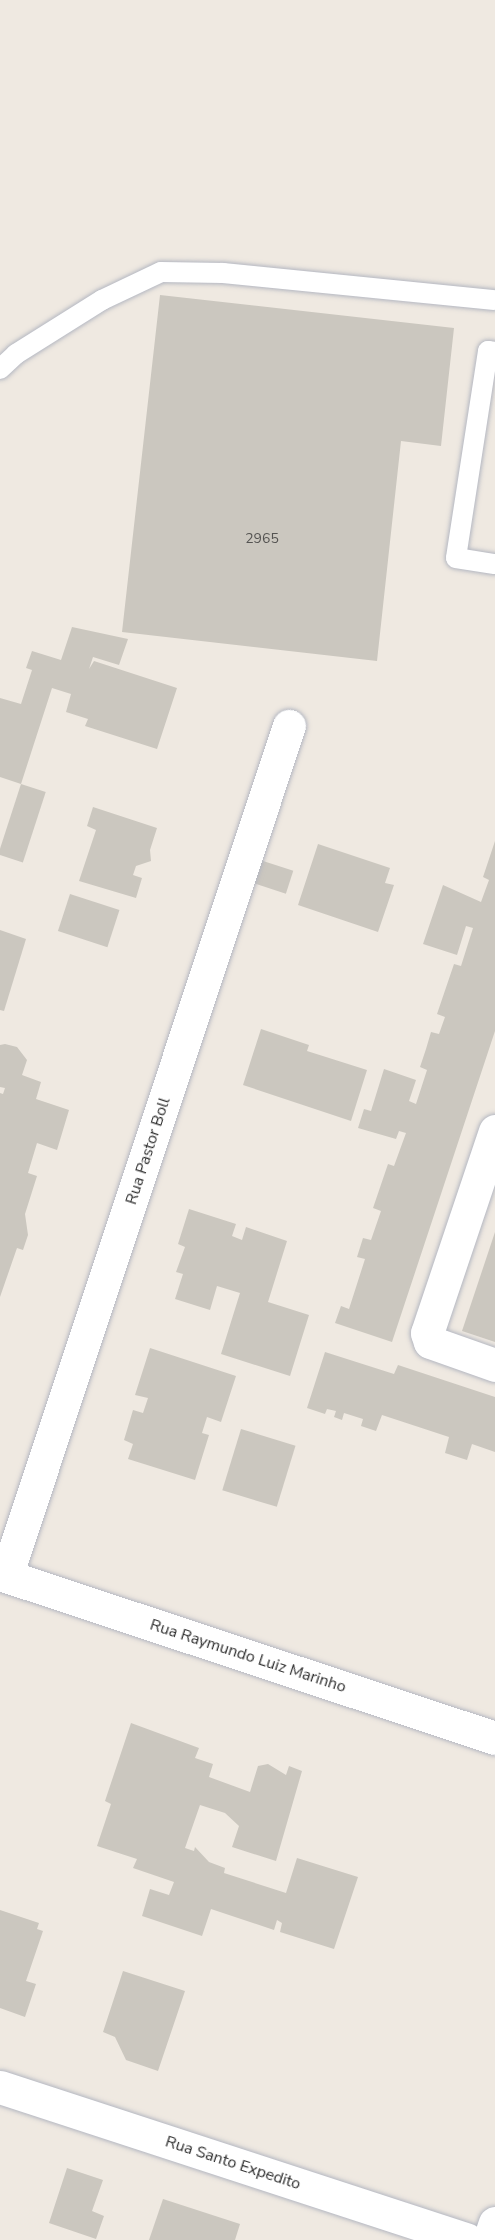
<!DOCTYPE html>
<style>
body{margin:0}
#map{position:relative;width:495px;height:2240px;overflow:hidden;background:#efe9e1;font-family:"Nunito Sans",sans-serif}
div>[style]{position:absolute}
.building>*{inset:0;background:#cbc7bf;transform-origin:0 0}
.roads{filter:drop-shadow(0 0 2px #b4b7c1) drop-shadow(0 0 2px #b4b7c1)}
.lane>*{height:20px;margin:-10px;padding:0 10px;transform-origin:10px;border-radius:10px;background:#fff}
.street>*{height:33px;margin:-16.5px;padding:0 16.5px;transform-origin:16.5px;border-radius:16.5px;background:#fff}
.secondary>*{height:33px;margin:-16.5px;padding:0 16.5px;transform-origin:16.5px;border-radius:16.5px;background:#fff}
span{translate:-50% -50%;white-space:nowrap;text-align:center;line-height:1.15;-webkit-text-stroke:4.5px #fff;paint-order:stroke}
.number-label{font-size:14px;color:#555452}
.number-label span{-webkit-text-stroke-width:0}
.street-label{font-size:16px;color:#2e2e2e}
</style>
<div id="map">
<div class="building">
<div style="clip-path:polygon(160px 295px,454px 328px,441px 446px,401px 441px,377px 661px,122px 632px)"></div>
<div style="clip-path:polygon(72px 627px,128px 639px,119px 665px,93px 657px,89px 669px,94px 661px,177px 688px,157px 749px,85px 726px,88px 719px,66px 712px,71px 694px,52px 688px,21px 784px,0 777px,0 698px,21px 704px,32px 670px,26px 668px,32px 651px,61px 660px)"></div>
<div style="left:21px;top:784px;width:26px;height:74px;rotate:18deg"></div>
<div style="clip-path:polygon(93px 807px,157px 828px,150px 850px,151px 861px,136px 866px,133px 875px,142px 878px,136px 898px,79px 881px,96px 830px,87px 826px)"></div>
<div style="clip-path:polygon(495px 841px,495px 1031px,392px 1342px,335px 1323px,341px 1306px,349px 1309px,365px 1259px,357px 1257px,363px 1238px,371px 1240px,381px 1211px,373px 1208px,388px 1164px,394px 1166px,406px 1133px,399px 1131px,396px 1139px,358px 1128px,364px 1109px,371px 1111px,384px 1069px,416px 1080px,409px 1101px,416px 1104px,427px 1070px,420px 1067px,426px 1049px,431px 1032px,439px 1034px,445px 1017px,437px 1014px,454px 964px,461px 966px,473px 928px,466px 926px,457px 955px,423px 944px,443px 885px,481px 902px,489px 880px,483px 877px)"></div>
<div style="clip-path:polygon(318px 844px,390px 868px,385px 883px,394px 885px,378px 932px,298px 905px)"></div>
<div style="left:260px;top:860px;width:35px;height:24px;rotate:18deg"></div>
<div style="left:70px;top:894px;width:52px;height:39px;rotate:18deg"></div>
<div style="clip-path:polygon(0 930px,26px 939px,4px 1011px,0 1010px)"></div>
<div style="clip-path:polygon(261px 1029px,309px 1045px,307px 1051px,367px 1070px,351px 1121px,243px 1085px)"></div>
<div style="clip-path:polygon(5px 1044px,17px 1047px,27px 1060px,22px 1075px,41px 1082px,36px 1099px,69px 1110px,57px 1150px,37px 1143px,28px 1173px,37px 1176px,25px 1214px,28px 1235px,23px 1250px,17px 1248px,0 1297px,0 1093px,3px 1094px,5px 1088px,0 1087px,0 1045px)"></div>
<div style="clip-path:polygon(189px 1209px,236px 1224px,232px 1236px,242px 1240px,246px 1227px,287px 1241px,268px 1302px,309px 1315px,290px 1376px,221px 1354px,240px 1293px,217px 1286px,210px 1310px,175px 1299px,183px 1274px,176px 1272px,185px 1247px,178px 1244px)"></div>
<div style="clip-path:polygon(495px 1232px,495px 1342px,462px 1331px)"></div>
<div style="clip-path:polygon(150px 1348px,236px 1376px,221px 1422px,207px 1417px,202px 1433px,209px 1435px,195px 1480px,128px 1459px,133px 1444px,124px 1440px,133px 1410px,143px 1413px,148px 1398px,135px 1395px)"></div>
<div style="clip-path:polygon(325px 1352px,394px 1374px,398px 1365px,495px 1397px,495px 1452px,472px 1444px,467px 1460px,445px 1453px,449px 1437px,382px 1415px,376px 1431px,361px 1426px,363px 1419px,344px 1413px,342px 1420px,334px 1417px,336px 1411px,327px 1409px,325px 1414px,307px 1408px)"></div>
<div style="left:241px;top:1429px;width:57px;height:64px;rotate:17deg"></div>
<div style="clip-path:polygon(131px 1723px,199px 1748px,195px 1758px,213px 1764px,209px 1777px,250px 1792px,258px 1766px,268px 1764px,286px 1775px,289px 1766px,302px 1771px,276px 1861px,232px 1847px,239px 1826px,225px 1813px,200px 1805px,185px 1848px,194px 1851px,195px 1847px,209px 1862px,225px 1868px,224px 1873px,286px 1893px,297px 1858px,358px 1877px,334px 1949px,280px 1932px,282px 1923px,277px 1920px,274px 1930px,211px 1909px,202px 1936px,142px 1916px,150px 1889px,169px 1895px,174px 1882px,133px 1868px,137px 1859px,97px 1846px,111px 1804px,105px 1801px)"></div>
<div style="clip-path:polygon(0 1910px,39px 1923px,37px 1929px,43px 1931px,26px 1981px,36px 1984px,25px 2017px,0 2008px)"></div>
<div style="clip-path:polygon(123px 1971px,185px 1991px,158px 2071px,126px 2060px,115px 2037px,103px 2032px)"></div>
<div style="clip-path:polygon(67px 2168px,103px 2180px,92px 2211px,104px 2216px,96px 2239px,49px 2223px)"></div>
<div style="clip-path:polygon(163px 2199px,240px 2224px,235px 2240px,149px 2240px)"></div>
</div>
<div class="roads">
<div class="lane">
<div style="left:495px;top:352px;width:7px;rotate:-172deg"></div>
<div style="left:488px;top:351px;width:209px;rotate:98.8deg"></div>
<div style="left:456px;top:558px;width:39px;rotate:9deg"></div>
<div style="left:0;top:369px;width:22px;rotate:-43deg"></div>
<div style="left:16px;top:354px;width:102px;rotate:-32.1deg"></div>
<div style="left:102px;top:300px;width:65px;rotate:-25.4deg"></div>
<div style="left:161px;top:272px;width:62px;rotate:0.9deg"></div>
<div style="left:223px;top:273px;width:273px;rotate:5.7deg"></div>
</div>
<div class="street">
<div style="left:495px;top:1131px;width:213px;rotate:108.6deg"></div>
<div style="left:427px;top:1333px;width:9px;rotate:72deg"></div>
<div style="left:430px;top:1342px;width:69px;rotate:19.5deg"></div>
<div style="left:6px;top:1576px;width:896px;rotate:-71.59deg"></div>
<div style="left:0;top:2087px;width:491px;rotate:18.1deg"></div>
<div style="left:489px;top:2240px;width:18px;rotate:-71deg"></div>
</div>
<div class="secondary">
<div style="left:0;top:1574px;width:521px;rotate:18.33deg"></div>
</div>
</div>
<div class="number-label">
<span style="left:262px;top:539px">2965</span>
</div>
<div class="street-label">
<span style="left:148px;top:1151px;rotate:-72deg">Rua Pastor Boll</span>
<span style="left:248px;top:1656px;rotate:18deg">Rua Raymundo Luiz Marinho</span>
<span style="left:233px;top:2163px;rotate:18deg">Rua Santo Expedito</span>
</div>
</div>
